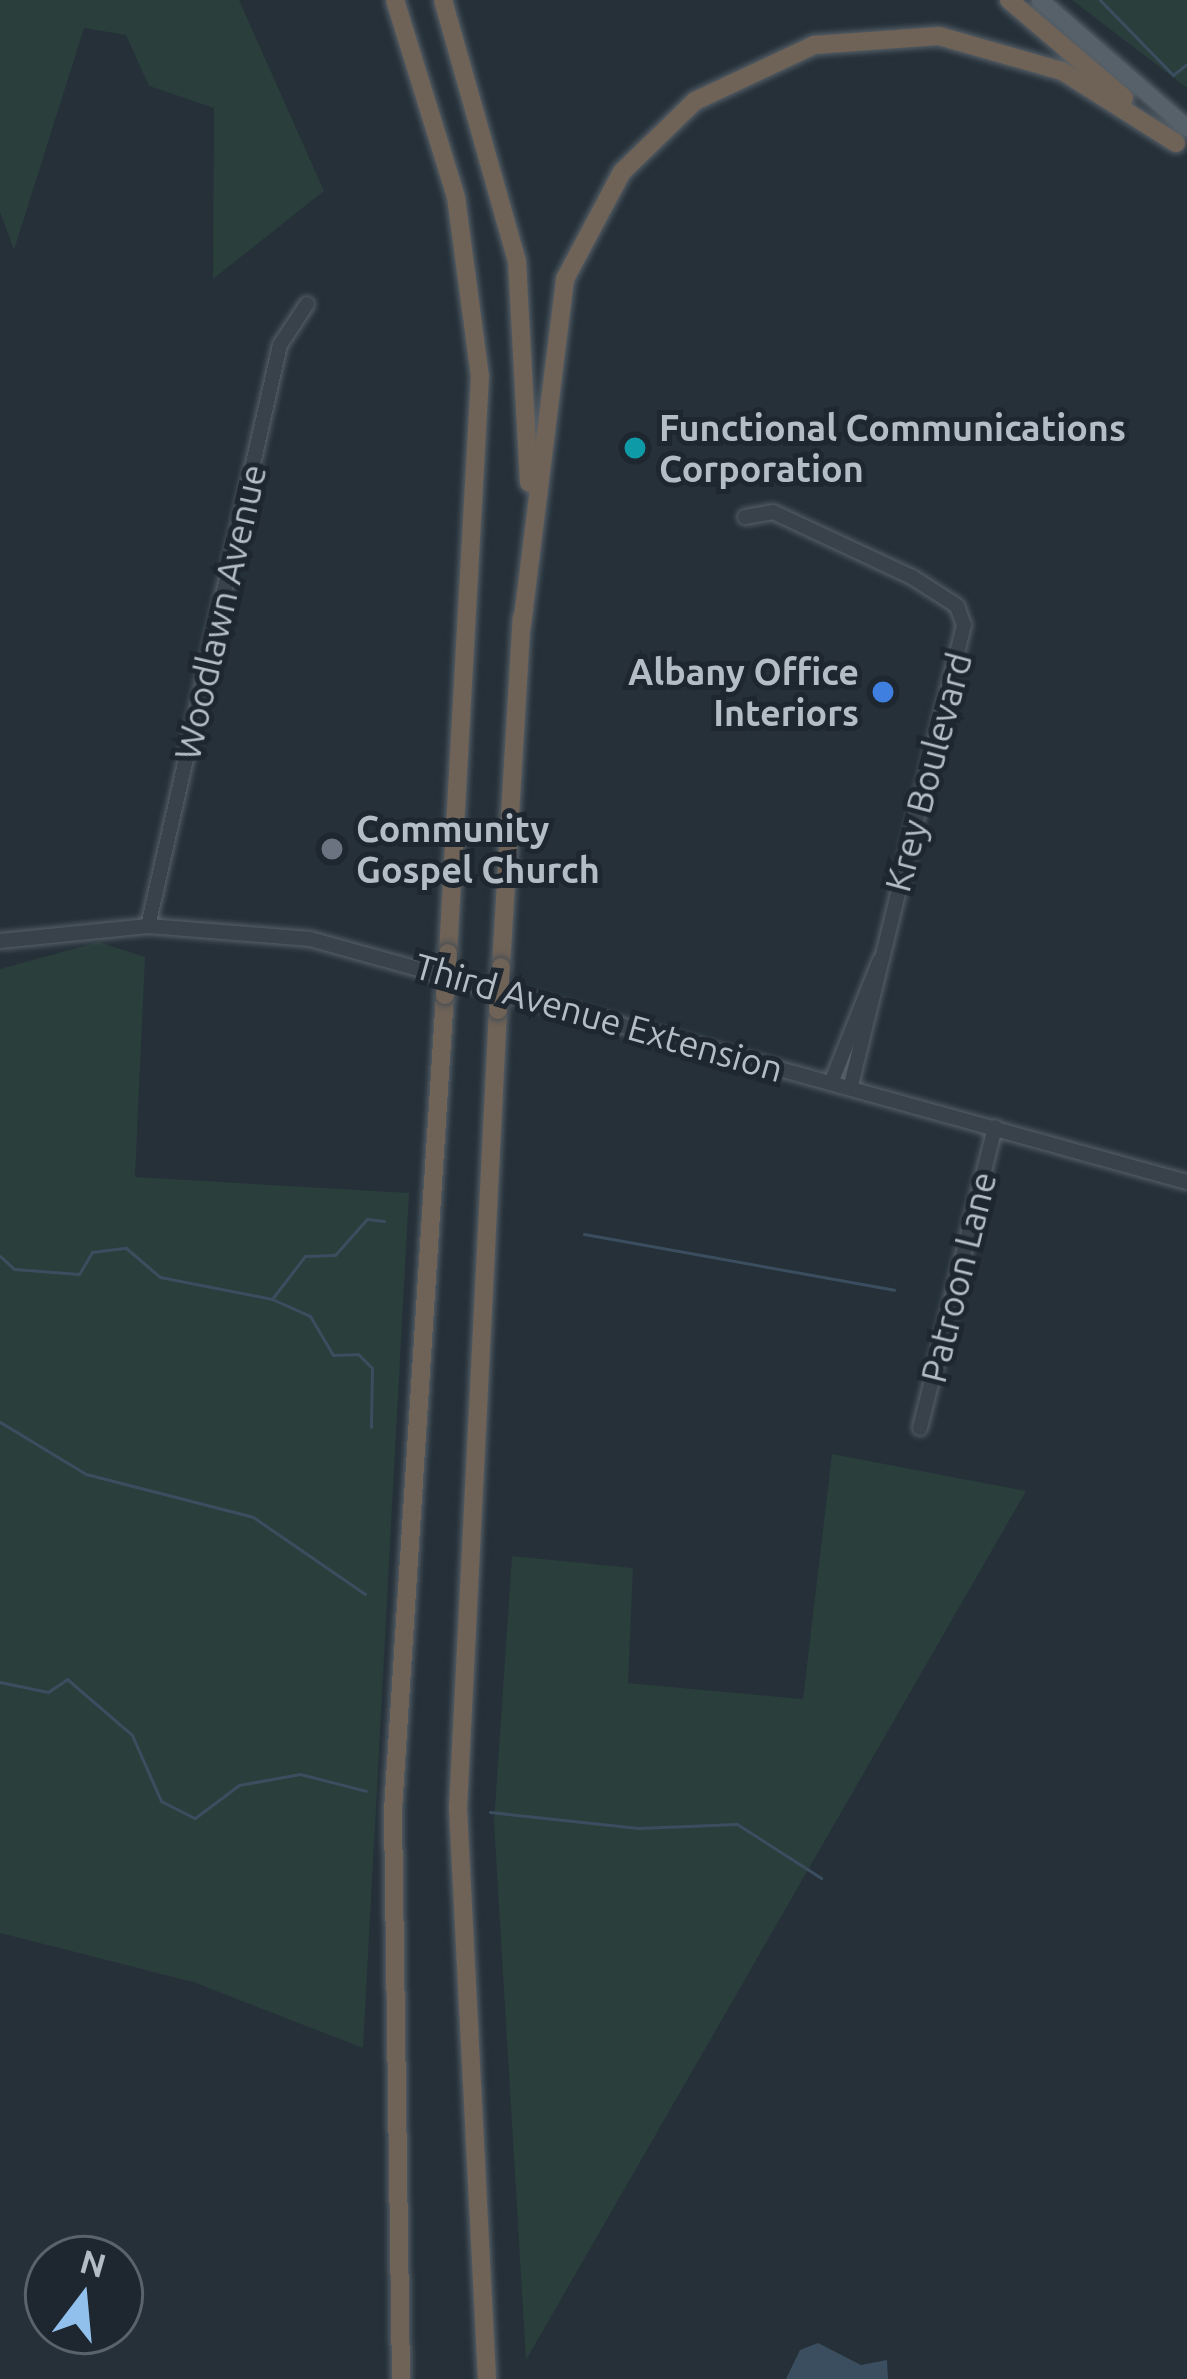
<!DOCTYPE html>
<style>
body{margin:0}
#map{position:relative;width:1187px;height:2379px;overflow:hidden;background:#253039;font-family:Ubuntu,sans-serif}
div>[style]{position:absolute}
.green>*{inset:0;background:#2a3e3c}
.water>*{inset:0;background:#3b4e5f}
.stream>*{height:3px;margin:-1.5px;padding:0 1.5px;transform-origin:1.5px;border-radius:1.5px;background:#3b4e5f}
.roads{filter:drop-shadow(0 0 3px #576068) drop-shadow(0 0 3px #576068)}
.minor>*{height:14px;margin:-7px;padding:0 7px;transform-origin:7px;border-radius:7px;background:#39424a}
.major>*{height:16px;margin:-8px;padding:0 8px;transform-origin:8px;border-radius:8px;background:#57616a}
.highway>*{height:18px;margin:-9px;padding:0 9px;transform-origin:9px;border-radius:9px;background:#6f6257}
.bridges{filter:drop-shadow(0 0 3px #444d55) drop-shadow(0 0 3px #444d55)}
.highway-bridge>*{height:18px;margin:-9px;padding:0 9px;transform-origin:9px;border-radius:9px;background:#6f6257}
.dots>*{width:33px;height:33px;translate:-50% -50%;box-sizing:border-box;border:6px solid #1e272f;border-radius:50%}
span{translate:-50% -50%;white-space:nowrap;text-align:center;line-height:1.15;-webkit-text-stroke:10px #1e272f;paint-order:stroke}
.poi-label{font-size:36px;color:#b4bdc5;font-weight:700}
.left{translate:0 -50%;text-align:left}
.right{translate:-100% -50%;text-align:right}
.street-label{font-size:36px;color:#b4bdc5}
.north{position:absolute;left:24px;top:2235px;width:120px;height:120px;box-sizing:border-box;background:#1e272f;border:3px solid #5a636b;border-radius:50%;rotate:16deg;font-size:33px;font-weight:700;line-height:48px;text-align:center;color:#b4bdc5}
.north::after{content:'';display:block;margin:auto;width:42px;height:54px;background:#92c0ec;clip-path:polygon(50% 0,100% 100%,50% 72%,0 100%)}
</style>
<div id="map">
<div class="green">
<div style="clip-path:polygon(0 0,239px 0,324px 191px,213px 279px,214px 108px,149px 86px,126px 35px,84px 28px,14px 250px,0 212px)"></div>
<div style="clip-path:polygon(1072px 0,1187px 0,1187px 88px)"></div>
<div style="clip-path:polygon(99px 942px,145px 957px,135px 1177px,409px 1193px,363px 2048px,193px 1982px,0 1933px,0 969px)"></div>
<div style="clip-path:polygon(832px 1454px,1026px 1491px,526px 2360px,494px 1822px,512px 1556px,633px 1568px,628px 1683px,803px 1699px)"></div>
</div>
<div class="water">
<div style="clip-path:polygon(818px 2343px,861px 2365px,887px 2360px,888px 2379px,786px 2379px,800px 2350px)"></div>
</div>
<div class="stream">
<div style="left:1100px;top:0;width:105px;rotate:45.8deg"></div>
<div style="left:1173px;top:75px;width:18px;rotate:-38deg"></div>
<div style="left:584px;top:1234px;width:315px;rotate:10.2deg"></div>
<div style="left:0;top:1256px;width:19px;rotate:43deg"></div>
<div style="left:14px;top:1269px;width:65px;rotate:4.4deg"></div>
<div style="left:79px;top:1274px;width:26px;rotate:-59deg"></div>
<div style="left:92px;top:1252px;width:34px;rotate:-7deg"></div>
<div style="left:126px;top:1248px;width:45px;rotate:40.5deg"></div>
<div style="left:160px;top:1277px;width:114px;rotate:11.1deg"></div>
<div style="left:272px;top:1299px;width:54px;rotate:-52.5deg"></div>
<div style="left:305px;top:1256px;width:30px;rotate:-2deg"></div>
<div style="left:335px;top:1255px;width:48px;rotate:-48.4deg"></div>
<div style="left:367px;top:1219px;width:17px;rotate:7deg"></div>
<div style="left:272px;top:1299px;width:42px;rotate:24.1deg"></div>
<div style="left:310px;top:1316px;width:45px;rotate:59.5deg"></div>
<div style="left:333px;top:1355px;width:25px;rotate:-2deg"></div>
<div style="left:358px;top:1354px;width:20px;rotate:45deg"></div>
<div style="left:372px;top:1368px;width:59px;rotate:91deg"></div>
<div style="left:0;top:1422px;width:100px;rotate:31.2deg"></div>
<div style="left:86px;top:1474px;width:172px;rotate:14.4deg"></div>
<div style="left:253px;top:1517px;width:136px;rotate:34.5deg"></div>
<div style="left:0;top:1682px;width:49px;rotate:11.8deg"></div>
<div style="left:48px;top:1692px;width:23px;rotate:-34deg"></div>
<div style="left:67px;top:1679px;width:86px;rotate:40.7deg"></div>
<div style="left:132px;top:1735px;width:72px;rotate:66.3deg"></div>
<div style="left:161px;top:1801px;width:38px;rotate:27deg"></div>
<div style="left:195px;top:1818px;width:55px;rotate:-36.9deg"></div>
<div style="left:239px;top:1785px;width:62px;rotate:-10.2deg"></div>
<div style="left:300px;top:1774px;width:68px;rotate:14.4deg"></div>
<div style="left:490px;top:1812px;width:149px;rotate:6.2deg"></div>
<div style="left:638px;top:1828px;width:99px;rotate:-2.3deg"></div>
<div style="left:737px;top:1824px;width:100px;rotate:32.7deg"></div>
</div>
<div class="roads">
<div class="minor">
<div style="left:745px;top:517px;width:28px;rotate:-10deg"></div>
<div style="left:773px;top:512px;width:153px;rotate:25.1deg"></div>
<div style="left:912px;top:577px;width:54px;rotate:32.8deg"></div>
<div style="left:957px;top:606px;width:20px;rotate:70deg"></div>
<div style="left:964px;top:625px;width:477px;rotate:103.8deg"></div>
<div style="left:148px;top:926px;width:596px;rotate:-77.2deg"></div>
<div style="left:280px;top:345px;width:49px;rotate:-56.6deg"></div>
<div style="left:0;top:941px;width:149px;rotate:-5.8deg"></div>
<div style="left:148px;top:926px;width:163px;rotate:4.6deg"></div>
<div style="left:310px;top:939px;width:910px;rotate:15.49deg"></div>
<div style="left:831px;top:1083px;width:132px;rotate:-68.3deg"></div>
<div style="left:920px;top:1428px;width:310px;rotate:-76deg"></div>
</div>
<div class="major">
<div style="left:1040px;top:0;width:195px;rotate:41deg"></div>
</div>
<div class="highway">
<div style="left:395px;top:0;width:206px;rotate:72.8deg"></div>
<div style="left:456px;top:197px;width:181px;rotate:82.4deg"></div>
<div style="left:480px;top:376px;width:578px;rotate:93.17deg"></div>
<div style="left:443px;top:0;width:271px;rotate:74.2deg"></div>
<div style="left:517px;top:261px;width:222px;rotate:86.9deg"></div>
<div style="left:1009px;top:0;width:151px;rotate:40.4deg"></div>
<div style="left:522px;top:625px;width:349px;rotate:-82.9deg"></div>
<div style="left:565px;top:279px;width:121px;rotate:-62deg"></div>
<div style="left:622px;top:172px;width:102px;rotate:-44.2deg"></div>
<div style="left:695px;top:101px;width:132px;rotate:-25.2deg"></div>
<div style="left:814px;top:45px;width:125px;rotate:-4.1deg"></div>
<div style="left:939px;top:36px;width:128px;rotate:15.9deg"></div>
<div style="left:1062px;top:71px;width:135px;rotate:32.3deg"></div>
<div style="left:501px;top:967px;width:350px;rotate:-86.6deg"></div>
<div style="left:401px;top:2379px;width:569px;rotate:-90.81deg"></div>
<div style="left:393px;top:1810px;width:817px;rotate:-86.35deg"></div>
<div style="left:487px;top:2379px;width:572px;rotate:-92.91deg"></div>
<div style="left:458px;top:1808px;width:799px;rotate:-87.13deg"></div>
</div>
</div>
<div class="bridges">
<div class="highway-bridge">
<div style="left:445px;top:995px;width:42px;rotate:-85.9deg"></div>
<div style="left:498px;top:1010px;width:43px;rotate:-86deg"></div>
</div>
</div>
<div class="dots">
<div style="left:635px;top:448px;background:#0f9aa8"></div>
<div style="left:883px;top:692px;background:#3f7fe0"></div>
<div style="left:332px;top:849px;background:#6b7280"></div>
</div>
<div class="poi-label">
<span class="left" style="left:659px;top:448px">Functional Communications<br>Corporation</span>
<span class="right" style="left:859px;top:692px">Albany Office<br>Interiors</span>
<span class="left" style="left:356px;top:849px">Community<br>Gospel Church</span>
</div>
<div class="street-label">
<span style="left:220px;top:612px;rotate:-77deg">Woodlawn Avenue</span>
<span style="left:928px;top:772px;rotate:-75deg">Krey Boulevard</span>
<span style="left:599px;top:1017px;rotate:16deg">Third Avenue Extension</span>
<span style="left:958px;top:1277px;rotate:-76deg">Patroon Lane</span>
</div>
<div class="north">N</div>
</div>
